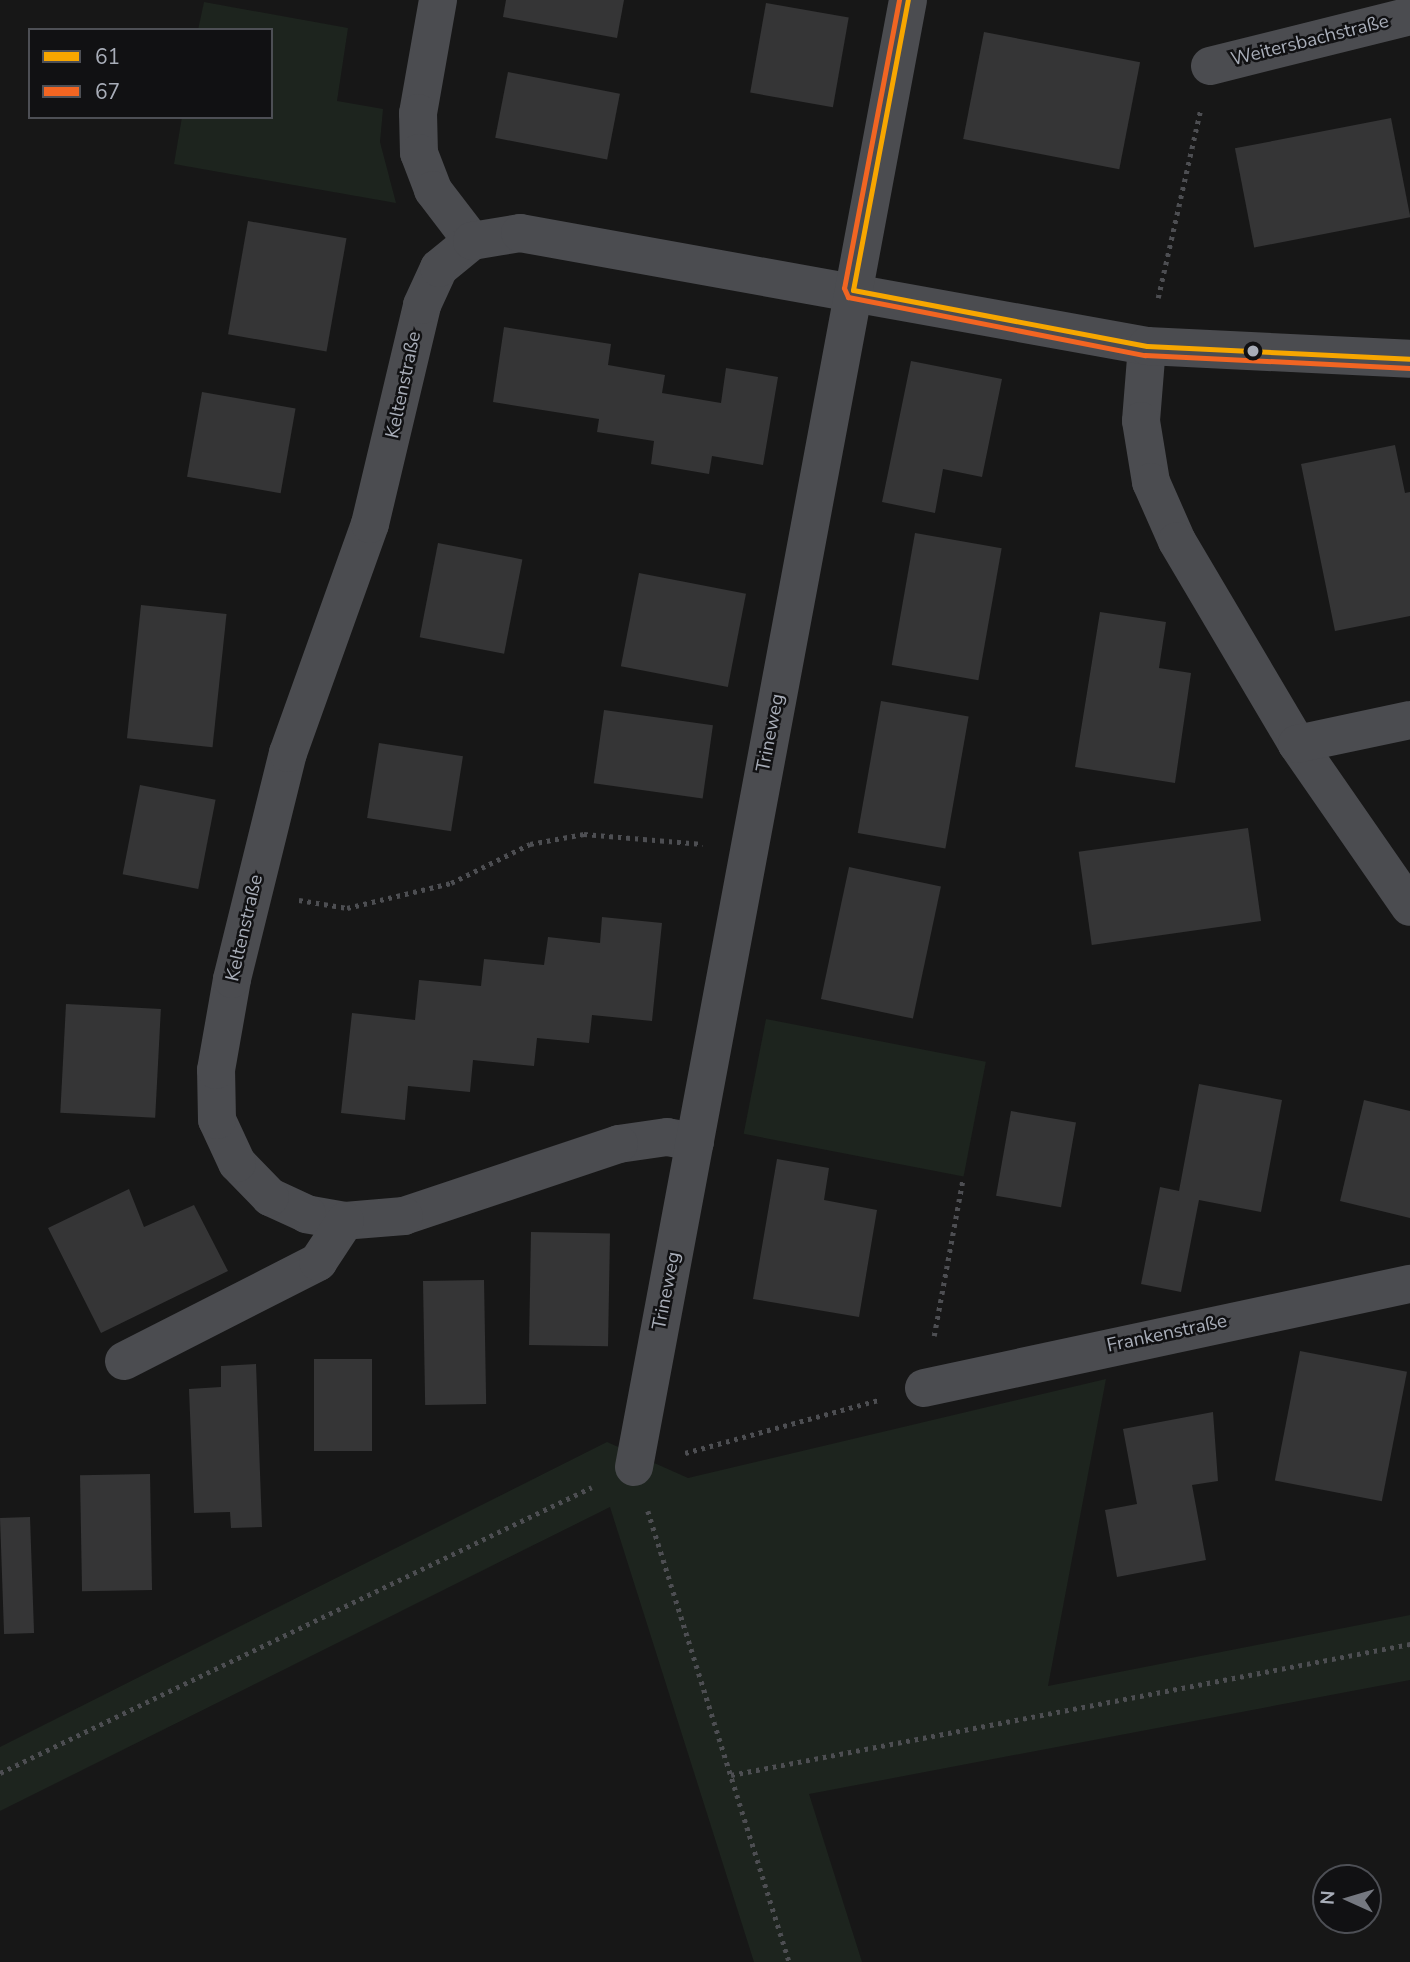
<!DOCTYPE html>
<meta charset="utf-8">
<style>
body{margin:0}
#map{position:relative;width:1410px;height:1962px;overflow:hidden;background:#171717;font-family:"Nunito Sans",sans-serif}
div>[style]{position:absolute}
.green>*{inset:0;background:#1d241e;transform-origin:0 0}
.building>*{inset:0;background:#353536;transform-origin:0 0}
.path>*{height:4.5px;margin-top:-2.25px;transform-origin:0;background:repeating-linear-gradient(90deg,#4d4e52 0 3.5px,transparent 0 8.5px)}
.minor>*{height:38px;margin:-19px;padding:0 19px;transform-origin:19px;border-radius:19px;background:#4b4c50}
.bus-1>*{height:5px;margin:-2.5px;padding:0 2.5px;transform-origin:2.5px;border-radius:2.5px;background:#f7a600}
.bus-2>*{height:5px;margin:-2.5px;padding:0 2.5px;transform-origin:2.5px;border-radius:2.5px;background:#f26522}
.dots>*{width:19px;height:19px;translate:-50% -50%;box-sizing:border-box;border:4px solid #111113;border-radius:50%}
span{translate:-50% -50%;white-space:nowrap;text-align:center;line-height:1.15;-webkit-text-stroke:5px #111113;paint-order:stroke}
.street-label{font-size:19px;color:#a8adb8}
.legend{position:absolute;left:28px;top:28px;width:245px;height:91px;box-sizing:border-box;background:#111113;border:2px solid #4d4f55;margin:0;padding:9px 12px;list-style:none;font-size:21px;color:#a8adb8}
.legend li{display:flex;align-items:center;gap:14px;height:35px}
.legend b{width:35px;border:2px solid #4d4f55}
.north{position:absolute;left:1312px;top:1864px;width:70px;height:70px;box-sizing:border-box;background:#111113;border:2px solid #4d4f55;border-radius:50%;rotate:274deg;font-size:19px;font-weight:700;line-height:28px;text-align:center;color:#a8adb8}
.north::after{content:'';display:block;margin:auto;width:24px;height:32px;background:#757880;clip-path:polygon(50% 0,100% 100%,50% 72%,0 100%)}
</style>
<div id="map">
<div class="green">
<div style="clip-path:polygon(204px 2px,348px 28px,337px 101px,383px 109px,380px 142px,396px 203px,174px 164px,182px 117px,271px 117px,271px 30px,198px 30px)"></div>
<div style="left:766px;top:1019px;width:224px;height:117px;rotate:11deg"></div>
<div style="clip-path:polygon(1106px 1379px,1048px 1686px,1410px 1615px,1410px 1680px,809px 1794px,862px 1962px,754px 1962px,610px 1507px,0 1811px,0 1747px,607px 1442px,688px 1478px)"></div>
</div>
<div class="building">
<div style="clip-path:polygon(506px 0,624px 0,617px 38px,503px 17px)"></div>
<div style="left:766px;top:3px;width:84px;height:91px;rotate:10deg"></div>
<div style="left:984px;top:32px;width:159px;height:109px;rotate:11deg"></div>
<div style="left:508px;top:72px;width:114px;height:67px;rotate:11deg"></div>
<div style="left:1391px;top:118px;width:101px;height:159px;rotate:79deg"></div>
<div style="left:248px;top:221px;width:100px;height:115px;rotate:10deg"></div>
<div style="clip-path:polygon(504px 327px,611px 344px,608px 365px,665px 375px,662px 393px,721px 403px,726px 368px,778px 377px,763px 465px,712px 456px,709px 474px,651px 464px,654px 441px,597px 432px,599px 419px,493px 402px)"></div>
<div style="clip-path:polygon(911px 361px,1002px 379px,982px 477px,943px 469px,935px 513px,882px 502px)"></div>
<div style="left:202px;top:392px;width:95px;height:86px;rotate:10deg"></div>
<div style="clip-path:polygon(1395px 445px,1405px 493px,1410px 492px,1410px 616px,1335px 631px,1301px 464px)"></div>
<div style="left:915px;top:533px;width:88px;height:134px;rotate:10deg"></div>
<div style="left:438px;top:543px;width:86px;height:96px;rotate:11deg"></div>
<div style="left:639px;top:573px;width:109px;height:95px;rotate:11deg"></div>
<div style="left:141px;top:605px;width:86px;height:134px;rotate:6deg"></div>
<div style="clip-path:polygon(1100px 612px,1166px 622px,1159px 668px,1191px 673px,1175px 783px,1075px 767px)"></div>
<div style="left:881px;top:701px;width:89px;height:134px;rotate:10deg"></div>
<div style="left:604px;top:710px;width:110px;height:74px;rotate:8deg"></div>
<div style="left:379px;top:743px;width:85px;height:76px;rotate:9deg"></div>
<div style="left:140px;top:785px;width:77px;height:91px;rotate:11deg"></div>
<div style="left:1248px;top:828px;width:94px;height:171px;rotate:82deg"></div>
<div style="left:849px;top:867px;width:94px;height:135px;rotate:12deg"></div>
<div style="clip-path:polygon(602px 917px,662px 923px,652px 1021px,592px 1015px,589px 1043px,537px 1038px,534px 1066px,473px 1060px,470px 1092px,408px 1086px,405px 1120px,341px 1113px,352px 1013px,415px 1020px,419px 980px,481px 986px,484px 959px,544px 965px,548px 937px,600px 943px)"></div>
<div style="left:66px;top:1004px;width:95px;height:109px;rotate:3deg"></div>
<div style="clip-path:polygon(1199px 1084px,1282px 1100px,1261px 1212px,1199px 1200px,1181px 1292px,1141px 1284px,1160px 1187px,1179px 1191px)"></div>
<div style="clip-path:polygon(1364px 1100px,1410px 1111px,1410px 1218px,1340px 1201px)"></div>
<div style="left:1011px;top:1111px;width:66px;height:86px;rotate:10deg"></div>
<div style="clip-path:polygon(777px 1159px,829px 1168px,824px 1200px,877px 1210px,859px 1317px,753px 1299px)"></div>
<div style="clip-path:polygon(129px 1189px,144px 1227px,194px 1205px,228px 1271px,101px 1333px,48px 1228px)"></div>
<div style="left:531px;top:1232px;width:79px;height:113px;rotate:1deg"></div>
<div style="left:484px;top:1280px;width:124px;height:61px;rotate:89deg"></div>
<div style="left:1300px;top:1351px;width:109px;height:132px;rotate:11deg"></div>
<div style="left:314px;top:1359px;width:58px;height:92px"></div>
<div style="clip-path:polygon(256px 1364px,262px 1527px,231px 1528px,230px 1512px,194px 1513px,189px 1389px,221px 1387px,221px 1366px)"></div>
<div style="clip-path:polygon(1213px 1412px,1218px 1481px,1192px 1485px,1206px 1560px,1117px 1577px,1105px 1510px,1137px 1504px,1123px 1429px)"></div>
<div style="left:150px;top:1474px;width:116px;height:70px;rotate:89deg"></div>
<div style="left:30px;top:1517px;width:116px;height:30px;rotate:88deg"></div>
</div>
<div class="path">
<div style="left:1158px;top:298px;width:191px;rotate:-77.3deg"></div>
<div style="left:299px;top:900px;width:49px;rotate:9.5deg"></div>
<div style="left:347px;top:908px;width:107px;rotate:-13.5deg"></div>
<div style="left:451px;top:883px;width:88px;rotate:-26.3deg"></div>
<div style="left:530px;top:844px;width:55px;rotate:-10.5deg"></div>
<div style="left:584px;top:834px;width:119px;rotate:4.8deg"></div>
<div style="left:934px;top:1336px;width:161px;rotate:-79.6deg"></div>
<div style="left:685px;top:1453px;width:201px;rotate:-15.3deg"></div>
<div style="left:648px;top:1511px;width:473px;rotate:72.6deg"></div>
<div style="left:0;top:1773px;width:657px;rotate:-25.79deg"></div>
<div style="left:731px;top:1775px;width:692px;rotate:-10.92deg"></div>
</div>
<div class="minor">
<div style="left:438px;top:0;width:115px;rotate:100deg"></div>
<div style="left:418px;top:113px;width:40px;rotate:88.6deg"></div>
<div style="left:419px;top:153px;width:40px;rotate:69deg"></div>
<div style="left:433px;top:190px;width:64px;rotate:52.6deg"></div>
<div style="left:1210px;top:66px;width:206px;rotate:-14deg"></div>
<div style="left:1147px;top:346px;width:75px;rotate:94.6deg"></div>
<div style="left:1141px;top:421px;width:62px;rotate:80.7deg"></div>
<div style="left:1151px;top:482px;width:64px;rotate:66.2deg"></div>
<div style="left:1177px;top:541px;width:236px;rotate:59.4deg"></div>
<div style="left:1297px;top:744px;width:198px;rotate:55.3deg"></div>
<div style="left:1297px;top:744px;width:116px;rotate:-12deg"></div>
<div style="left:695px;top:1142px;width:28px;rotate:-170deg"></div>
<div style="left:667px;top:1137px;width:49px;rotate:171.7deg"></div>
<div style="left:619px;top:1144px;width:227px;rotate:161.5deg"></div>
<div style="left:404px;top:1216px;width:59px;rotate:175.2deg"></div>
<div style="left:345px;top:1221px;width:39px;rotate:-170deg"></div>
<div style="left:307px;top:1214px;width:41px;rotate:-155.3deg"></div>
<div style="left:270px;top:1197px;width:47px;rotate:-134.1deg"></div>
<div style="left:237px;top:1163px;width:47px;rotate:-114.9deg"></div>
<div style="left:217px;top:1120px;width:50px;rotate:-91.1deg"></div>
<div style="left:216px;top:1070px;width:92px;rotate:-80deg"></div>
<div style="left:232px;top:979px;width:233px;rotate:-76.1deg"></div>
<div style="left:288px;top:753px;width:243px;rotate:-70.3deg"></div>
<div style="left:370px;top:524px;width:225px;rotate:-76.6deg"></div>
<div style="left:422px;top:305px;width:41px;rotate:-65.3deg"></div>
<div style="left:439px;top:268px;width:43px;rotate:-39.3deg"></div>
<div style="left:472px;top:241px;width:49px;rotate:-9.5deg"></div>
<div style="left:520px;top:233px;width:637px;rotate:10.22deg"></div>
<div style="left:1147px;top:346px;width:263px;rotate:2.8deg"></div>
<div style="left:124px;top:1361px;width:218px;rotate:-27deg"></div>
<div style="left:318px;top:1262px;width:49px;rotate:-56.6deg"></div>
<div style="left:924px;top:1388px;width:497px;rotate:-12.1deg"></div>
<div style="left:634px;top:1467px;width:1492px;rotate:-79.42deg"></div>
</div>
<div class="bus-1">
<div style="left:853px;top:290px;width:299px;rotate:10.8deg"></div>
<div style="left:1147px;top:346px;width:263px;rotate:2.8deg"></div>
<div style="left:853px;top:290px;width:295px;rotate:-79.3deg"></div>
</div>
<div class="bus-2">
<div style="left:899px;top:0;width:293px;rotate:100.8deg"></div>
<div style="left:844px;top:288px;width:10px;rotate:66deg"></div>
<div style="left:848px;top:297px;width:303px;rotate:11.1deg"></div>
<div style="left:1145px;top:355px;width:265px;rotate:2.8deg"></div>
</div>
<div class="dots">
<div style="left:1253px;top:351px;background:#a8adb8"></div>
</div>
<div class="street-label">
<span style="left:1310px;top:41px;rotate:-14deg">Weitersbachstraße</span>
<span style="left:404px;top:385px;rotate:-78deg">Keltenstraße</span>
<span style="left:771px;top:733px;rotate:-79deg">Trineweg</span>
<span style="left:245px;top:928px;rotate:-77deg">Keltenstraße</span>
<span style="left:667px;top:1291px;rotate:-79deg">Trineweg</span>
<span style="left:1167px;top:1334px;rotate:-12deg">Frankenstraße</span>
</div>
<ul class="legend">
<li><b style="height:9px;background:#f7a600"></b>61</li>
<li><b style="height:9px;background:#f26522"></b>67</li>
</ul>
<div class="north">N</div>
</div>
